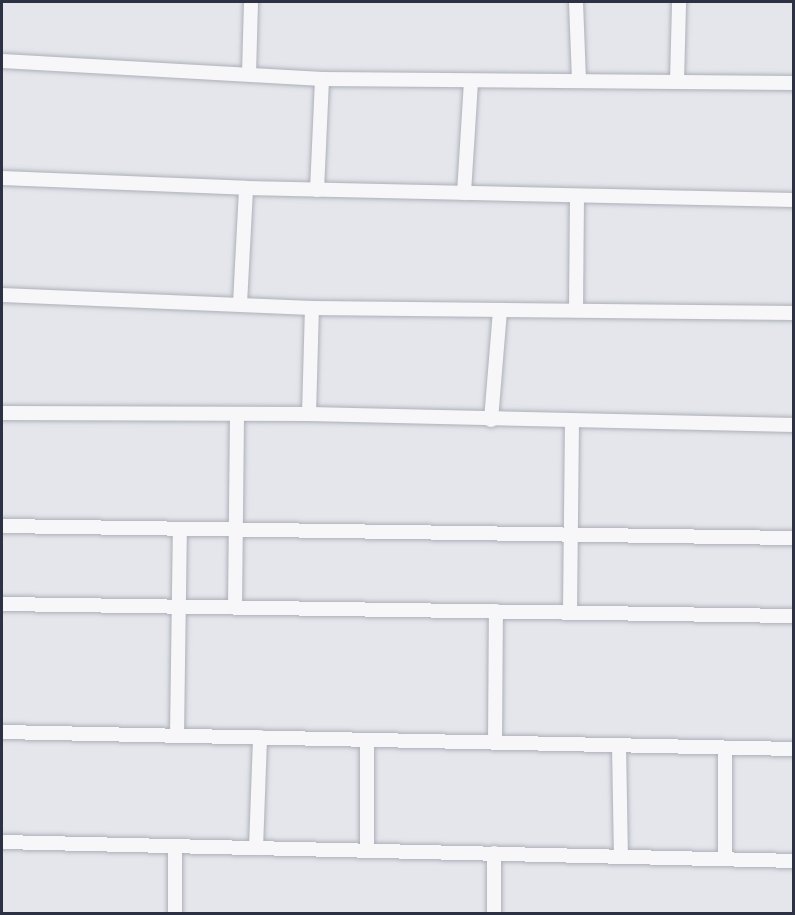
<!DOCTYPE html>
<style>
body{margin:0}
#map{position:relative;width:795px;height:915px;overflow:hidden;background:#e4e6eb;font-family:"DM Sans",sans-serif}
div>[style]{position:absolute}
.roads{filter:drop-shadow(0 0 2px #adb0b9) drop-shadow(0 0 2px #adb0b9)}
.street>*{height:14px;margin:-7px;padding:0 7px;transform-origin:7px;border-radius:7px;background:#f7f7fa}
span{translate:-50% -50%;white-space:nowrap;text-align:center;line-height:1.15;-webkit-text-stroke:4.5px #f4f5f8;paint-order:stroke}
.frame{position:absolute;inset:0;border:3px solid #2c3143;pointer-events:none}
</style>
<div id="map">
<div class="roads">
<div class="street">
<div style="left:576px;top:2px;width:79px;rotate:87.8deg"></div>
<div style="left:2px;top:61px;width:321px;rotate:3.2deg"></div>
<div style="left:322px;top:79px;width:472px;rotate:0.5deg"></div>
<div style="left:249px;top:74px;width:72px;rotate:-88.4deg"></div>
<div style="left:677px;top:81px;width:79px;rotate:-88.5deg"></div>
<div style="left:2px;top:178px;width:244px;rotate:2.3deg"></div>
<div style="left:246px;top:188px;width:548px;rotate:1.25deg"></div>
<div style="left:317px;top:190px;width:111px;rotate:-87.4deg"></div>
<div style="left:464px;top:193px;width:112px;rotate:-86.4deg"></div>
<div style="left:2px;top:295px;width:310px;rotate:2.4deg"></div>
<div style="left:312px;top:308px;width:482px;rotate:0.6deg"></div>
<div style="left:240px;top:304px;width:116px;rotate:-87deg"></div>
<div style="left:576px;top:310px;width:113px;rotate:-89.5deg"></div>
<div style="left:2px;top:413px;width:307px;rotate:0.2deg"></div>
<div style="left:309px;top:414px;width:485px;rotate:1.3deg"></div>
<div style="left:309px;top:414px;width:106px;rotate:-88.4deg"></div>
<div style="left:491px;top:420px;width:110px;rotate:-85.3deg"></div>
<div style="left:2px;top:526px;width:792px;rotate:0.87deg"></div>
<div style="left:2px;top:604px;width:792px;rotate:0.87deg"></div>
<div style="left:235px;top:607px;width:192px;rotate:-89.4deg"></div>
<div style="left:570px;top:612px;width:191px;rotate:-89.4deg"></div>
<div style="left:2px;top:732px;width:792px;rotate:1.23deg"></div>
<div style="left:177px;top:735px;width:206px;rotate:-89.2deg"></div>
<div style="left:495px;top:743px;width:132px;rotate:-89.6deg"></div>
<div style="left:619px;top:745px;width:111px;rotate:89deg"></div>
<div style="left:2px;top:842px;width:792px;rotate:1.37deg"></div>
<div style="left:175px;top:846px;width:68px;rotate:90deg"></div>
<div style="left:256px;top:848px;width:111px;rotate:-87.9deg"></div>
<div style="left:367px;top:850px;width:110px;rotate:-90deg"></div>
<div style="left:725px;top:859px;width:111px;rotate:-90deg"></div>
<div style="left:494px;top:914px;width:61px;rotate:-90deg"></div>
</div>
</div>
<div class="frame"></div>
</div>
